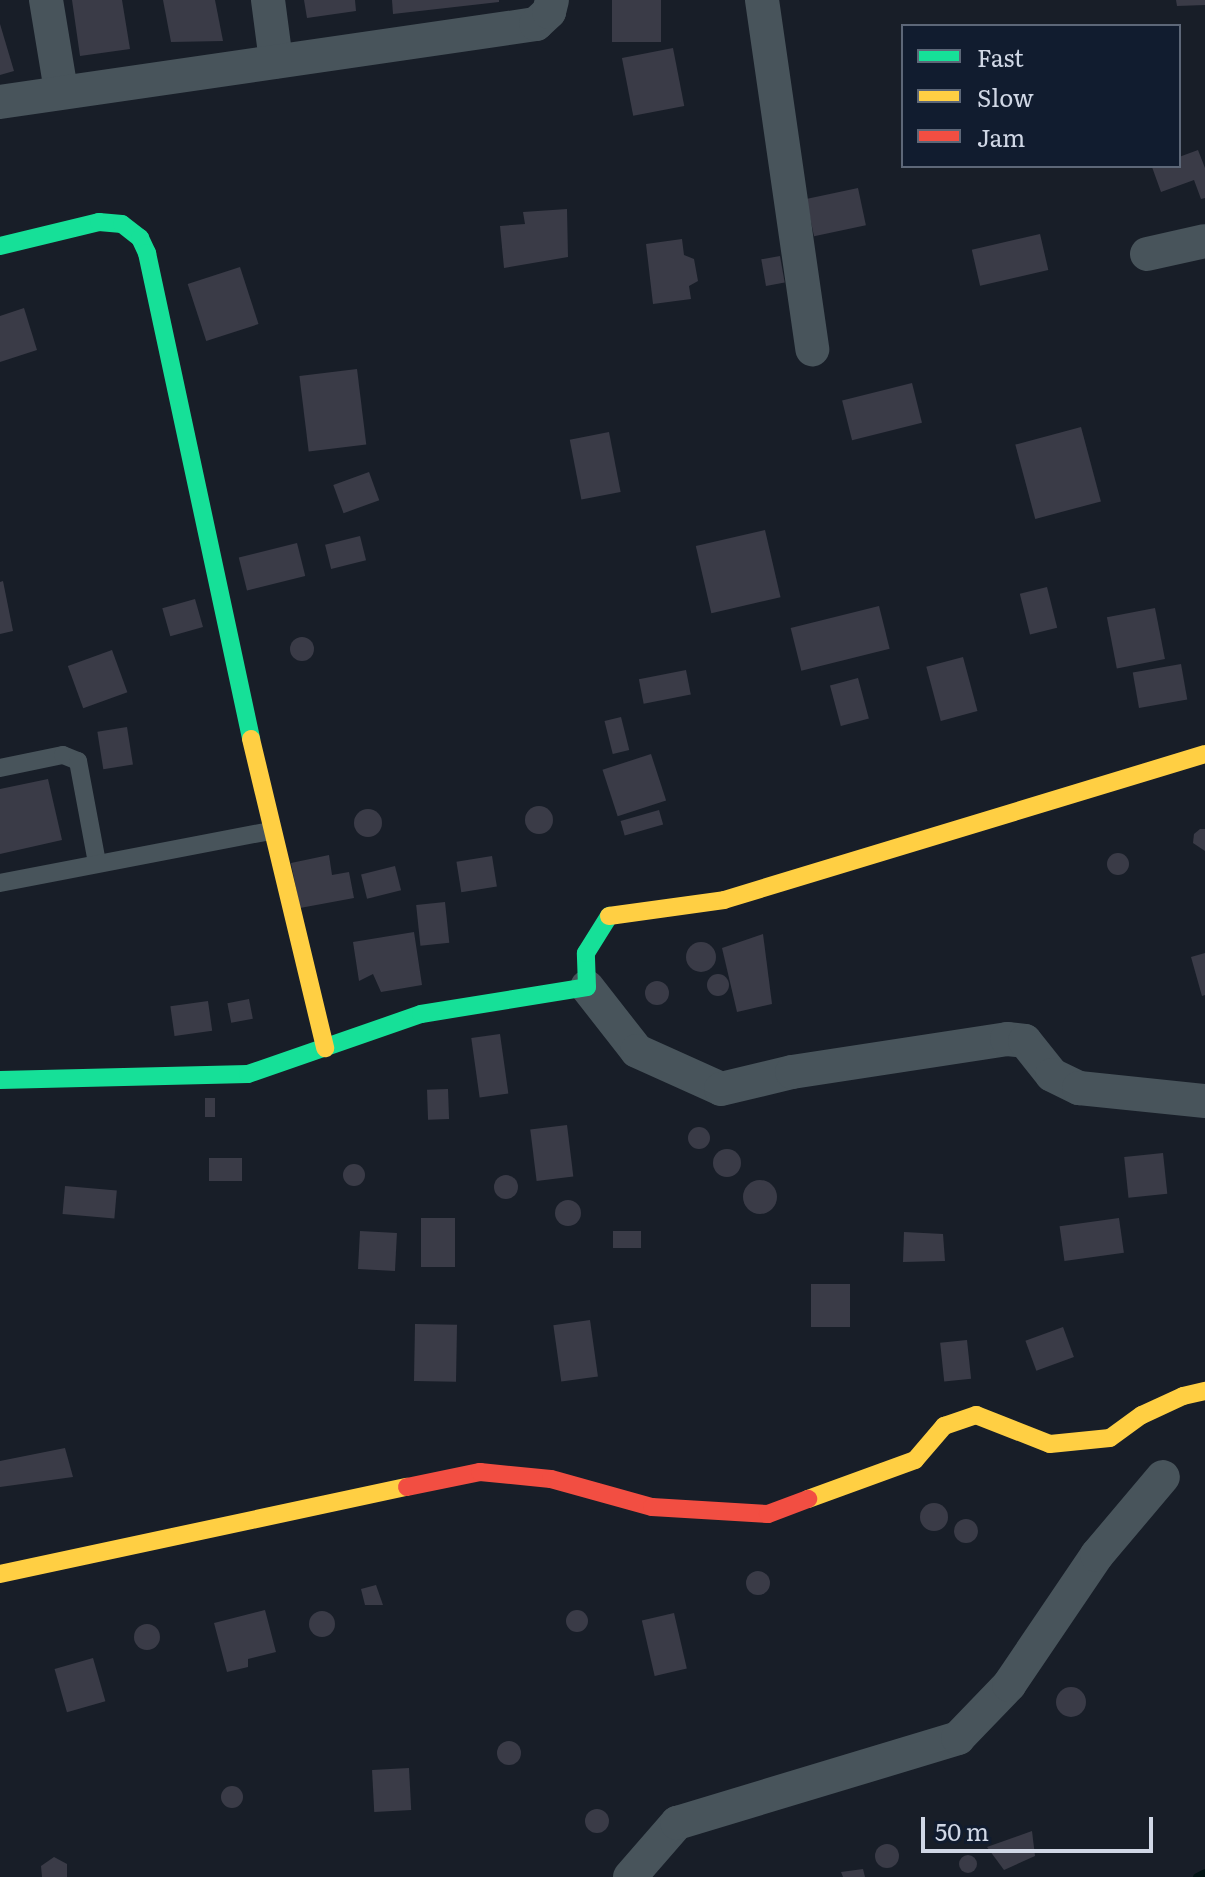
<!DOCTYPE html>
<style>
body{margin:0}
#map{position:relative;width:1205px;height:1877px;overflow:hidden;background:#181e28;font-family:Literata,serif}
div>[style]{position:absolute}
.stream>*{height:9px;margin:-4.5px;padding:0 4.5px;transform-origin:4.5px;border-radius:4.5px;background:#021315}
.building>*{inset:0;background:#3a3b47;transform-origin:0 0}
.round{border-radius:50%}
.lane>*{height:18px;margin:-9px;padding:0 9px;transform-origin:9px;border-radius:9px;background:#48545b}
.street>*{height:34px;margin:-17px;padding:0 17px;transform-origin:17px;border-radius:17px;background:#48545b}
.fast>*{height:18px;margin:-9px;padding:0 9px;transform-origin:9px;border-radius:9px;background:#16e098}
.slow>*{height:18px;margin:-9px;padding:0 9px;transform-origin:9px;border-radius:9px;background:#ffcf43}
.jam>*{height:18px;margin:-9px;padding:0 9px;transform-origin:9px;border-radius:9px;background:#f24e42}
span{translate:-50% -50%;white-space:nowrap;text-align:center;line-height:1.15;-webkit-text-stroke:8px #111c2f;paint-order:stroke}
.legend{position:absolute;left:901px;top:24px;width:280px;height:144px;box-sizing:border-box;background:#111c2f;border:2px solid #5d6778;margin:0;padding:10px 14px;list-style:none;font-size:24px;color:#d0d7e5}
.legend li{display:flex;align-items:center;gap:16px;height:40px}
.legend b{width:40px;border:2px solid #5d6778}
.scale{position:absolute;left:921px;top:1817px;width:232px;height:36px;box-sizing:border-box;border:4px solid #d0d7e5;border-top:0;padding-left:10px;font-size:24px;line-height:28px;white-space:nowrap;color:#d0d7e5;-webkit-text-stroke:6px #111c2f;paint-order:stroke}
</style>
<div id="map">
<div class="stream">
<div style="left:1197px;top:1877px;width:9px;rotate:-27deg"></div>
</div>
<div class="building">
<div style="clip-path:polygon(72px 0,122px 0,130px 49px,80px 56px)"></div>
<div style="clip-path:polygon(163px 0,215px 0,223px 41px,171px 42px)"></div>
<div style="clip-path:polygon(304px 0,355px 0,356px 11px,307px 18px)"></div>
<div style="clip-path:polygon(392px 0,499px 0,499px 2px,393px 14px)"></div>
<div style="left:612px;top:0;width:49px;height:42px"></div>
<div style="clip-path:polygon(1176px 0,1205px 0,1205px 5px,1177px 6px)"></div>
<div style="clip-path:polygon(0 24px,14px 71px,0 75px)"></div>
<div style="left:673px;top:48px;width:59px;height:52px;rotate:79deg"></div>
<div style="clip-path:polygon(1198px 150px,1205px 168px,1205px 198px,1201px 199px,1194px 180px,1161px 192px,1152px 167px,1179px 166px,1179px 157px)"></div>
<div style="left:858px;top:188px;width:38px;height:53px;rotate:78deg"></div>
<div style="clip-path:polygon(567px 209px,568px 257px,504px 268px,500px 226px,525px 224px,523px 212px)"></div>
<div style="left:1040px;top:234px;width:37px;height:70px;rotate:77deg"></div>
<div style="clip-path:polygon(682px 239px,684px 255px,694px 259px,698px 281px,689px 286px,691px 299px,653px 304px,646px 244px)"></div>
<div style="left:780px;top:256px;width:27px;height:19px;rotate:80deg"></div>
<div style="left:240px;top:267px;width:60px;height:55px;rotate:72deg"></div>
<div style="clip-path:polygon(24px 308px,37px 350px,0 362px,0 316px)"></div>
<div style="left:357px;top:369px;width:76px;height:58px;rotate:83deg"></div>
<div style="left:912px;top:383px;width:41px;height:72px;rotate:76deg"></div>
<div style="left:1081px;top:427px;width:77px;height:68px;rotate:75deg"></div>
<div style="left:609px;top:432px;width:61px;height:40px;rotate:79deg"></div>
<div style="left:369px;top:472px;width:30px;height:38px;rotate:70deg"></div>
<div style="left:765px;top:530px;width:69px;height:71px;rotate:77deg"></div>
<div style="left:360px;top:536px;width:25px;height:36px;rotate:76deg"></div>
<div style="left:297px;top:543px;width:34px;height:60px;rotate:76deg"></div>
<div style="clip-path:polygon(3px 581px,13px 631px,0 634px,0 582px)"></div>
<div style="left:1047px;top:587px;width:42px;height:28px;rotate:76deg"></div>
<div style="left:195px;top:599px;width:29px;height:34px;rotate:74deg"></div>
<div style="left:879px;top:606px;width:44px;height:91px;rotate:76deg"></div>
<div style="left:1155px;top:608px;width:52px;height:49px;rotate:79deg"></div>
<div class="round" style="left:290px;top:637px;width:24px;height:24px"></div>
<div style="left:112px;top:650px;width:45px;height:47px;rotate:70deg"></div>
<div style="left:963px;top:657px;width:56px;height:38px;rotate:75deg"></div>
<div style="left:1181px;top:664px;width:36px;height:49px;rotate:80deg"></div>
<div style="left:686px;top:670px;width:25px;height:48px;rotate:79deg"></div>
<div style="left:858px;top:678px;width:42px;height:29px;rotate:75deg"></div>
<div style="left:621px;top:717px;width:34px;height:17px;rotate:76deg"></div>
<div style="left:127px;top:727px;width:38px;height:30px;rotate:81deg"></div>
<div style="left:651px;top:754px;width:49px;height:51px;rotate:72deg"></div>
<div style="clip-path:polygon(48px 779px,62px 840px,0 854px,0 789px)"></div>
<div class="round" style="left:525px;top:806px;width:28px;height:28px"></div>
<div class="round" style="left:354px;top:809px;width:28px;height:28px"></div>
<div style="left:659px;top:810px;width:15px;height:40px;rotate:74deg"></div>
<div style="clip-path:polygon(1200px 829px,1205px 829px,1205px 851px,1193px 843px,1194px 834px)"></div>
<div class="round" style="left:1107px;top:853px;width:22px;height:22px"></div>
<div style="clip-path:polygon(329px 855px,332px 875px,349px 872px,354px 898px,300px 908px,291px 863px)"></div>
<div style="left:492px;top:856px;width:31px;height:36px;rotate:81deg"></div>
<div style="left:395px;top:866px;width:25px;height:35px;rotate:76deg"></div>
<div style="left:445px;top:902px;width:41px;height:29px;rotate:84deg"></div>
<div style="clip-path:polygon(414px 932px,422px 985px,381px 992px,373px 974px,359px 981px,353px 942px)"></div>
<div style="clip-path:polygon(763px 934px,772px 1004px,737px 1012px,722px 948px)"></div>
<div class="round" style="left:686px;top:942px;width:30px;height:30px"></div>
<div style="clip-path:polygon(1205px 953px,1205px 995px,1202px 996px,1191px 957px)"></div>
<div class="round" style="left:707px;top:974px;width:22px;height:22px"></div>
<div class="round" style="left:645px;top:981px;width:24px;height:24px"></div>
<div style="left:249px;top:999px;width:20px;height:22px;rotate:79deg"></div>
<div style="left:208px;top:1001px;width:30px;height:38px;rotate:82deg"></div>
<div style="left:500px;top:1034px;width:60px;height:29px;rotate:82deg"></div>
<div style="left:448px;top:1089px;width:30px;height:21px;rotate:88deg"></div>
<div style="left:205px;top:1098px;width:10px;height:19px"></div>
<div style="left:567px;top:1125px;width:52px;height:37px;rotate:83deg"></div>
<div class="round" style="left:688px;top:1127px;width:22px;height:22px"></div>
<div class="round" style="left:713px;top:1149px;width:28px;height:28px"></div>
<div style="left:1163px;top:1153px;width:41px;height:39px;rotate:84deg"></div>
<div style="left:209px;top:1158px;width:33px;height:23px"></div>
<div class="round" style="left:343px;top:1164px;width:22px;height:22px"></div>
<div class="round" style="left:494px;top:1175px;width:24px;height:24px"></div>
<div class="round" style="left:743px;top:1180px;width:34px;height:34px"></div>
<div style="left:65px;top:1186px;width:52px;height:28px;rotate:5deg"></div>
<div class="round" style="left:555px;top:1200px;width:26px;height:26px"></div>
<div style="left:421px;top:1218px;width:34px;height:49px"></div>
<div style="left:1119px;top:1218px;width:35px;height:60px;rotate:82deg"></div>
<div style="left:360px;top:1231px;width:37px;height:38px;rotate:3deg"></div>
<div style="left:613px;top:1231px;width:28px;height:17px"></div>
<div style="clip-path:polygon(904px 1232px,943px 1234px,945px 1261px,903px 1262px)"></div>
<div style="left:811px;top:1284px;width:39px;height:43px"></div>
<div style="left:590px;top:1320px;width:57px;height:37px;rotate:82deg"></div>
<div style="left:415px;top:1324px;width:42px;height:57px;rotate:1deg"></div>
<div style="left:1063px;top:1327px;width:32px;height:40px;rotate:70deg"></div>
<div style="left:967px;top:1340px;width:39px;height:27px;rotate:84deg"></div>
<div style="clip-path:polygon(65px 1448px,73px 1477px,0 1487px,0 1461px)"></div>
<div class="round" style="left:920px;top:1503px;width:28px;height:28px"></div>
<div class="round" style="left:954px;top:1519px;width:24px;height:24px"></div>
<div class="round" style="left:746px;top:1571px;width:24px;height:24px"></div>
<div style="clip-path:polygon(376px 1585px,383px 1605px,365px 1605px,361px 1589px)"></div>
<div class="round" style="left:566px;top:1610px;width:22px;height:22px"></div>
<div style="clip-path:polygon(265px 1610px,276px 1652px,248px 1659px,248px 1667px,227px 1672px,214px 1623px)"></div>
<div class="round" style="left:309px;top:1611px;width:26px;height:26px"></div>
<div style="left:674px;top:1613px;width:57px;height:33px;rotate:77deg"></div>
<div class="round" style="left:134px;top:1624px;width:26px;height:26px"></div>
<div style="left:93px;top:1658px;width:45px;height:40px;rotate:74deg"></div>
<div class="round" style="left:1056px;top:1687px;width:30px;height:30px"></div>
<div class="round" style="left:497px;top:1741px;width:24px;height:24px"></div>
<div style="left:409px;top:1768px;width:42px;height:37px;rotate:87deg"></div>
<div class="round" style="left:221px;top:1786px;width:22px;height:22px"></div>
<div class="round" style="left:585px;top:1809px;width:24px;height:24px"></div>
<div style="clip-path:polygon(1032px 1831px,1035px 1856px,1004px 1870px,987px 1847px)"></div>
<div class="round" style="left:875px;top:1844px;width:24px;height:24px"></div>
<div class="round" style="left:959px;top:1855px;width:18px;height:18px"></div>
<div style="clip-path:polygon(54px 1857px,67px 1864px,67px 1877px,42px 1877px,41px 1866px)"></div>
<div style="clip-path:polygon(863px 1869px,865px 1877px,843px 1877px,841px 1872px)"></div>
</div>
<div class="lane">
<div style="left:0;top:768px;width:64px;rotate:-11.7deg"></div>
<div style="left:63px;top:755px;width:16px;rotate:22deg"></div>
<div style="left:78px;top:761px;width:104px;rotate:79.4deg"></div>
<div style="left:0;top:883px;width:276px;rotate:-10.9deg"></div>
</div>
<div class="street">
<div style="left:46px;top:0;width:92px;rotate:80.6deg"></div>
<div style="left:268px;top:0;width:62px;rotate:82.5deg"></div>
<div style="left:762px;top:0;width:353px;rotate:81.8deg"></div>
<div style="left:0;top:102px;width:542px;rotate:-8.28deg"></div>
<div style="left:536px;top:24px;width:18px;rotate:-43deg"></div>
<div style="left:549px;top:12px;width:12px;rotate:-76deg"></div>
<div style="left:1147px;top:254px;width:59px;rotate:-12.6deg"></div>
<div style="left:587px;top:987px;width:81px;rotate:52deg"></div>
<div style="left:637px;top:1051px;width:92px;rotate:24.3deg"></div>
<div style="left:721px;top:1089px;width:73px;rotate:-13.5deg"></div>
<div style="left:792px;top:1072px;width:218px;rotate:-8.7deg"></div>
<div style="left:1007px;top:1039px;width:18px;rotate:6deg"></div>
<div style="left:1025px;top:1041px;width:43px;rotate:51.5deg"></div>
<div style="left:1052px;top:1075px;width:30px;rotate:26deg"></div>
<div style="left:1079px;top:1088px;width:127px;rotate:5.9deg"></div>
<div style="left:630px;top:1877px;width:72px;rotate:-49deg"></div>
<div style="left:677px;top:1823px;width:294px;rotate:-16.8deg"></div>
<div style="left:958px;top:1738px;width:74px;rotate:-46.1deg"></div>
<div style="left:1009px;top:1685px;width:157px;rotate:-55.9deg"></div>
<div style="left:1097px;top:1555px;width:102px;rotate:-49.8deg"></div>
</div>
<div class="fast">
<div style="left:0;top:246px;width:102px;rotate:-13.6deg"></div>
<div style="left:99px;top:222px;width:23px;rotate:5deg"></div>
<div style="left:122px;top:224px;width:23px;rotate:38deg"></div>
<div style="left:140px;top:238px;width:17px;rotate:65deg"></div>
<div style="left:147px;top:253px;width:497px;rotate:77.9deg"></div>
<div style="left:0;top:1080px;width:248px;rotate:-1.4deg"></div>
<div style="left:248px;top:1074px;width:183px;rotate:-19.1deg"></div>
<div style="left:421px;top:1014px;width:168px;rotate:-9.2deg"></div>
<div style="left:587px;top:987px;width:34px;rotate:-92deg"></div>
<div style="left:586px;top:953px;width:44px;rotate:-58.1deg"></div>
</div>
<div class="slow">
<div style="left:251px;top:739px;width:318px;rotate:76.5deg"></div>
<div style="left:609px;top:916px;width:116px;rotate:-7.9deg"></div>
<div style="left:724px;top:900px;width:503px;rotate:-16.88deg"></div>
<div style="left:808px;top:1499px;width:114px;rotate:-20deg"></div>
<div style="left:915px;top:1460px;width:45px;rotate:-49.5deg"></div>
<div style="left:944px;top:1426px;width:34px;rotate:-19deg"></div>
<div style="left:976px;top:1415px;width:79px;rotate:21.4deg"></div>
<div style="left:1050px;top:1444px;width:60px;rotate:-5.7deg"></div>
<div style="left:1110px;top:1438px;width:39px;rotate:-36deg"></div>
<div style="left:1142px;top:1415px;width:45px;rotate:-24.9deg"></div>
<div style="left:1183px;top:1396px;width:23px;rotate:-13deg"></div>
<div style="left:0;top:1574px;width:416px;rotate:-12.1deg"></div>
</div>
<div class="jam">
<div style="left:407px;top:1487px;width:75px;rotate:-11.6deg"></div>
<div style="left:480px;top:1472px;width:71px;rotate:5.6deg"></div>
<div style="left:551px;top:1479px;width:105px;rotate:15.5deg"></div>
<div style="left:652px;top:1507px;width:116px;rotate:3.5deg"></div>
<div style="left:768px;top:1514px;width:43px;rotate:-20.6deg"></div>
</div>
<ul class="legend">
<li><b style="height:10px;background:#16e098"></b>Fast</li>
<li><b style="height:10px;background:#ffcf43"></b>Slow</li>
<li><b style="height:10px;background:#f24e42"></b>Jam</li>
</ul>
<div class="scale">50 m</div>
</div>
